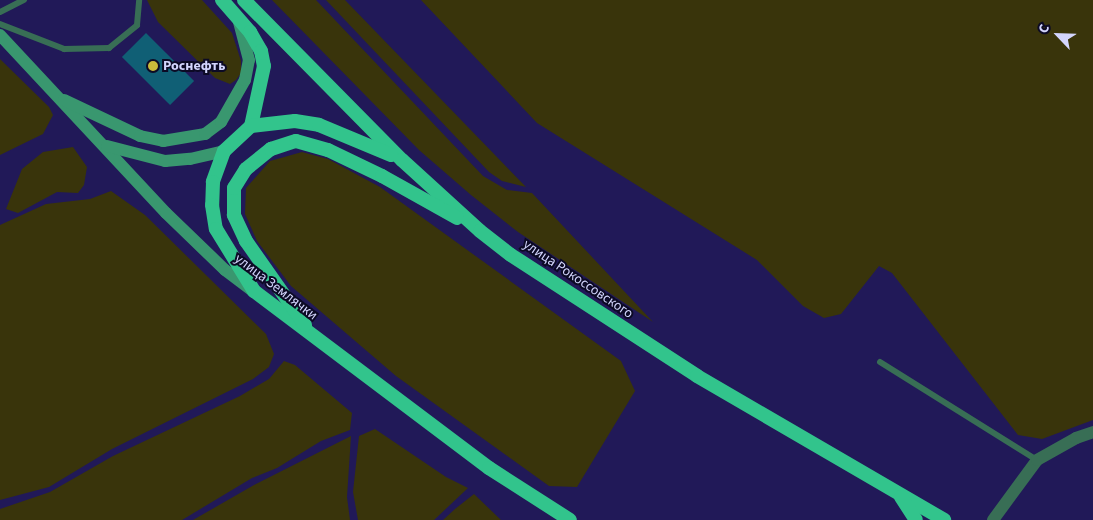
<!DOCTYPE html>
<meta charset="utf-8">
<style>
body{margin:0}
#map{position:relative;width:1093px;height:520px;overflow:hidden;background:#211958;font-family:"Source Sans 3",sans-serif}
div>[style]{position:absolute}
.green>*{inset:0;background:#39340b}
.building>*{inset:0;background:#105f75;transform-origin:0 0}
.service>*{height:6px;margin:-3px;padding:0 3px;transform-origin:3px;border-radius:3px;background:#386e55}
.minor>*{height:12px;margin:-6px;padding:0 6px;transform-origin:6px;border-radius:6px;background:#386e55}
.secondary>*{height:12px;margin:-6px;padding:0 6px;transform-origin:6px;border-radius:6px;background:#39976f}
.trunk>*{height:14px;margin:-7px;padding:0 7px;transform-origin:7px;border-radius:7px;background:#32c48c}
.dots>*{width:14px;height:14px;translate:-50% -50%;box-sizing:border-box;border:2px solid #0c0a25;border-radius:50%}
span{translate:-50% -50%;white-space:nowrap;text-align:center;line-height:1.15;-webkit-text-stroke:4px #0c0a25;paint-order:stroke}
.poi-label{font-size:14px;color:#d3d5fd;font-weight:700}
.left{translate:0 -50%;text-align:left}
.street-label{font-size:14px;color:#d3d5fd}
.north{position:absolute;left:1033px;top:10px;width:50px;height:50px;-webkit-text-stroke:4px #0c0a25;paint-order:stroke;rotate:294deg;font-size:14px;font-weight:700;line-height:20px;text-align:center;color:#d3d5fd}
.north::after{content:'';display:block;margin:auto;width:18px;height:22px;background:#d3d5fd;clip-path:polygon(50% 0,100% 100%,50% 72%,0 100%)}
</style>
<div id="map">
<div class="green">
<div style="clip-path:polygon(147px 0,202px 0,232px 33px,241px 61px,241px 73px,236px 80px,230px 84px,215px 78px,158px 22px)"></div>
<div style="clip-path:polygon(272px 0,316px 0,483px 176px,507px 190px,532px 193px,653px 322px,518px 232px,471px 195px,419px 150px)"></div>
<div style="clip-path:polygon(326px 0,345px 0,526px 187px,502px 181px,489px 172px)"></div>
<div style="clip-path:polygon(421px 0,1093px 0,1093px 420px,1042px 439px,1018px 435px,892px 273px,879px 266px,841px 314px,824px 318px,803px 306px,757px 260px,537px 123px)"></div>
<div style="clip-path:polygon(0 59px,49px 107px,53px 115px,43px 134px,0 155px)"></div>
<div style="clip-path:polygon(73px 147px,87px 167px,84px 185px,78px 193px,57px 192px,18px 213px,6px 209px,22px 169px,43px 152px)"></div>
<div style="clip-path:polygon(302px 152px,328px 159px,380px 187px,621px 361px,635px 391px,577px 487px,549px 486px,396px 376px,291px 286px,257px 241px,245px 214px,246px 188px,270px 161px)"></div>
<div style="clip-path:polygon(111px 191px,145px 215px,266px 334px,274px 354px,269px 367px,253px 379px,112px 449px,49px 487px,0 500px,0 225px,46px 204px,90px 199px)"></div>
<div style="clip-path:polygon(284px 361px,295px 365px,352px 413px,350px 430px,321px 441px,277px 468px,252px 478px,182px 520px,0 520px,0 509px,50px 492px,113px 456px,240px 396px,269px 379px)"></div>
<div style="clip-path:polygon(375px 429px,446px 477px,468px 488px,434px 520px,358px 520px,353px 492px,359px 436px)"></div>
<div style="clip-path:polygon(351px 436px,347px 497px,350px 520px,193px 520px,254px 485px)"></div>
<div style="clip-path:polygon(474px 494px,501px 520px,443px 520px,455px 509px)"></div>
</div>
<div class="building">
<div style="left:146px;top:33px;width:68px;height:34px;rotate:45deg"></div>
</div>
<div class="service">
<div style="left:0;top:12px;width:27px;rotate:-27deg"></div>
<div style="left:0;top:24px;width:69px;rotate:21.3deg"></div>
<div style="left:64px;top:49px;width:45px;rotate:-1.3deg"></div>
<div style="left:109px;top:48px;width:36px;rotate:-39deg"></div>
<div style="left:137px;top:25px;width:25px;rotate:-85deg"></div>
<div style="left:880px;top:362px;width:185px;rotate:32deg"></div>
</div>
<div class="minor">
<div style="left:993px;top:520px;width:74px;rotate:-53.7deg"></div>
<div style="left:1037px;top:460px;width:45px;rotate:-29.4deg"></div>
<div style="left:1076px;top:438px;width:18px;rotate:-19deg"></div>
</div>
<div class="secondary">
<div style="left:0;top:35px;width:243px;rotate:47deg"></div>
<div style="left:166px;top:213px;width:82px;rotate:44deg"></div>
<div style="left:225px;top:270px;width:34px;rotate:37deg"></div>
<div style="left:64px;top:100px;width:84px;rotate:25.3deg"></div>
<div style="left:140px;top:136px;width:24px;rotate:12deg"></div>
<div style="left:163px;top:141px;width:43px;rotate:-9.5deg"></div>
<div style="left:205px;top:134px;width:20px;rotate:-37deg"></div>
<div style="left:221px;top:122px;width:48px;rotate:-60.3deg"></div>
<div style="left:245px;top:80px;width:20px;rotate:-79deg"></div>
<div style="left:249px;top:60px;width:43px;rotate:-104.7deg"></div>
<div style="left:107px;top:146px;width:60px;rotate:14.5deg"></div>
<div style="left:165px;top:161px;width:25px;rotate:-5deg"></div>
<div style="left:190px;top:159px;width:35px;rotate:-13deg"></div>
</div>
<div class="trunk">
<div style="left:222px;top:0;width:43px;rotate:48.8deg"></div>
<div style="left:250px;top:32px;width:22px;rotate:60deg"></div>
<div style="left:261px;top:51px;width:15px;rotate:79deg"></div>
<div style="left:264px;top:66px;width:61px;rotate:102.2deg"></div>
<div style="left:251px;top:126px;width:37px;rotate:137deg"></div>
<div style="left:224px;top:151px;width:33px;rotate:110deg"></div>
<div style="left:213px;top:182px;width:23px;rotate:92deg"></div>
<div style="left:212px;top:205px;width:24px;rotate:81deg"></div>
<div style="left:216px;top:229px;width:73px;rotate:58.5deg"></div>
<div style="left:254px;top:291px;width:294px;rotate:37deg"></div>
<div style="left:489px;top:468px;width:96px;rotate:32.7deg"></div>
<div style="left:244px;top:0;width:225px;rotate:45.4deg"></div>
<div style="left:402px;top:160px;width:105px;rotate:42.3deg"></div>
<div style="left:480px;top:231px;width:39px;rotate:38deg"></div>
<div style="left:511px;top:255px;width:222px;rotate:33deg"></div>
<div style="left:697px;top:376px;width:286px;rotate:30.2deg"></div>
<div style="left:251px;top:126px;width:44px;rotate:-6.5deg"></div>
<div style="left:295px;top:121px;width:24px;rotate:9deg"></div>
<div style="left:319px;top:125px;width:78px;rotate:22.6deg"></div>
<div style="left:305px;top:325px;width:103px;rotate:-125.1deg"></div>
<div style="left:246px;top:241px;width:29px;rotate:-115deg"></div>
<div style="left:234px;top:215px;width:27px;rotate:-90deg"></div>
<div style="left:234px;top:188px;width:22px;rotate:-58deg"></div>
<div style="left:246px;top:169px;width:32px;rotate:-39deg"></div>
<div style="left:271px;top:149px;width:26px;rotate:-18deg"></div>
<div style="left:296px;top:141px;width:33px;rotate:16deg"></div>
<div style="left:328px;top:150px;width:60px;rotate:25.7deg"></div>
<div style="left:382px;top:176px;width:86px;rotate:29.2deg"></div>
<div style="left:901px;top:497px;width:27px;rotate:57deg"></div>
</div>
<div class="dots">
<div style="left:153px;top:66px;background:#caba3a"></div>
</div>
<div class="poi-label">
<span class="left" style="left:163px;top:66px">Роснефть</span>
</div>
<div class="street-label">
<span style="left:578px;top:279px;rotate:34deg">улица Рокоссовского</span>
<span style="left:276px;top:287px;rotate:37deg">улица Землячки</span>
</div>
<div class="north">С</div>
</div>
